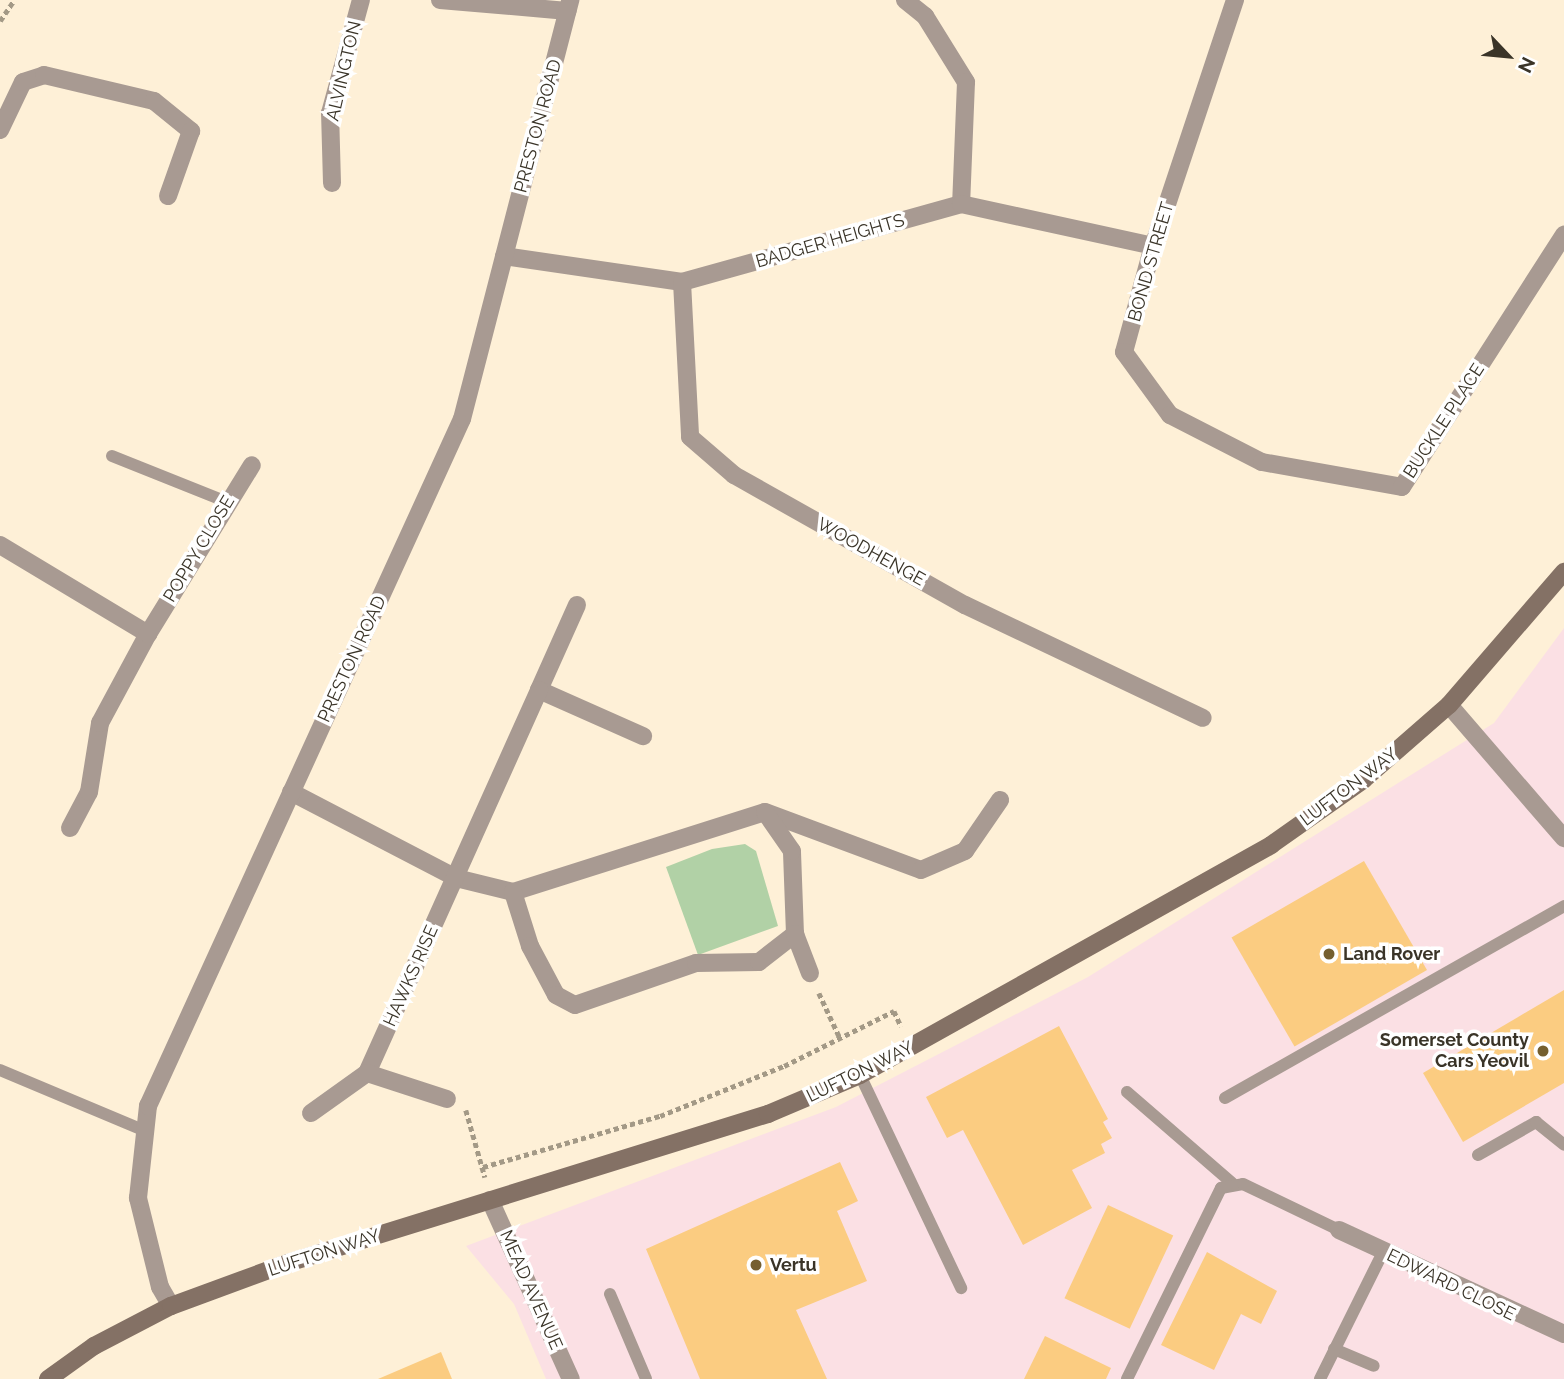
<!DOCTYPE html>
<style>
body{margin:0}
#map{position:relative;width:1564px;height:1379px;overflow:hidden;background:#fef0d7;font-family:Raleway,sans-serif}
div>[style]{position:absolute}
.industrial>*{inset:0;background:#fbe0e4}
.green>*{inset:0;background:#b1d1a6}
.building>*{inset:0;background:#fbcc81;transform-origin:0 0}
.path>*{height:4.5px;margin-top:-2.25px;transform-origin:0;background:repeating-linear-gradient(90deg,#a39986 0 5px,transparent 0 8.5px)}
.lane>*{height:12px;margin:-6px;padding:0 6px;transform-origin:6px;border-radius:6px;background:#a89a92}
.street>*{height:18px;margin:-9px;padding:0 9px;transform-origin:9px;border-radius:9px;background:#a89a92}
.secondary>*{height:18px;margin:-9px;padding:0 9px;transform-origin:9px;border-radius:9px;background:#847165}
.dots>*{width:19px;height:19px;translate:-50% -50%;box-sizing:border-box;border:4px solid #fff;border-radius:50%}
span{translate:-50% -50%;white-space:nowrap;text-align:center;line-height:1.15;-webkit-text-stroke:7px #fff;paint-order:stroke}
.street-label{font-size:18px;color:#3a3428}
.poi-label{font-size:18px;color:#3a3428;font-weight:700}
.left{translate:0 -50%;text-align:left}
.right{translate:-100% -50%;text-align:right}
.north{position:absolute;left:1473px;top:21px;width:70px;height:70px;-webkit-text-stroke:5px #fff;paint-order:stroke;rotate:116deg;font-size:19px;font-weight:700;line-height:28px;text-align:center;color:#3a3428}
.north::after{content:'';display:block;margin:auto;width:24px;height:32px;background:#3a3428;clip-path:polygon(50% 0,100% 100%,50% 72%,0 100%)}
</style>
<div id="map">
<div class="industrial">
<div style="clip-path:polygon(1564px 628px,1564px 1379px,546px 1379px,514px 1304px,466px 1246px,836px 1107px,1088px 977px,1494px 723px)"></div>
</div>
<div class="green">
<div style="clip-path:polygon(745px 844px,756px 851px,778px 926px,698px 955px,666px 867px,712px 849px)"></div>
</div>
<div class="building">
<div style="left:1364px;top:861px;width:126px;height:153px;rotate:60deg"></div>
<div style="clip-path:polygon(1564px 990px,1564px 1083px,1463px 1142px,1423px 1073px)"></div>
<div style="clip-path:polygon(1059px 1026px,1108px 1119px,1103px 1122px,1112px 1138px,1101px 1144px,1105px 1153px,1072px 1170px,1092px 1208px,1023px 1245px,963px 1130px,947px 1138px,926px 1097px)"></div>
<div style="clip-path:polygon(840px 1162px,858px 1201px,837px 1211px,867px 1281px,796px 1310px,827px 1379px,700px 1379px,646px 1249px)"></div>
<div style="left:1108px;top:1205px;width:72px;height:103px;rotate:25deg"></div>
<div style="clip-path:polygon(1207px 1252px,1277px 1291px,1261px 1324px,1241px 1314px,1214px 1370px,1161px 1345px)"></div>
<div style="clip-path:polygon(1045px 1336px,1111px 1368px,1106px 1379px,1024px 1379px)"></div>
<div style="clip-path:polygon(441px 1352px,452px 1379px,378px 1379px)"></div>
</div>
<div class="path">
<div style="left:0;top:21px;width:25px;rotate:-56deg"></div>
<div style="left:819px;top:993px;width:50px;rotate:65deg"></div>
<div style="left:466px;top:1110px;width:70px;rotate:74.2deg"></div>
<div style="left:483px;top:1167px;width:184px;rotate:-16.1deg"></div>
<div style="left:660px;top:1116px;width:134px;rotate:-22deg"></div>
<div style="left:784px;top:1066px;width:123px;rotate:-26.6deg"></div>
<div style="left:894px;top:1011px;width:17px;rotate:65deg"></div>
</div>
<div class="lane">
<div style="left:112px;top:456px;width:124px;rotate:21.8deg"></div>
<div style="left:0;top:1070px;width:157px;rotate:22.8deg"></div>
<div style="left:860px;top:1075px;width:236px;rotate:64.6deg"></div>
<div style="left:1127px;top:1092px;width:139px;rotate:40.9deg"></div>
<div style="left:1225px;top:1098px;width:390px;rotate:-29.5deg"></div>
<div style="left:1478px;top:1155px;width:67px;rotate:-29.6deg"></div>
<div style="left:1536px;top:1122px;width:36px;rotate:39deg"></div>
<div style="left:610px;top:1294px;width:92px;rotate:67deg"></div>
<div style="left:1334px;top:1349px;width:43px;rotate:23deg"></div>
<div style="left:1127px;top:1379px;width:213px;rotate:-63.8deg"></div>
<div style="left:1221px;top:1188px;width:22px;rotate:-10deg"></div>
<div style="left:1243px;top:1184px;width:106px;rotate:25.6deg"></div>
<div style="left:1320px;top:1379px;width:142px;rotate:-63.6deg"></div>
</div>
<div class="street">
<div style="left:440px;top:0;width:128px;rotate:4.9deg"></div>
<div style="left:905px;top:0;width:26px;rotate:39deg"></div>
<div style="left:925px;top:16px;width:78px;rotate:58.2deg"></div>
<div style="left:966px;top:82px;width:122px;rotate:92.3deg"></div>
<div style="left:1235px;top:0;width:259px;rotate:108.4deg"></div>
<div style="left:1153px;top:246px;width:110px;rotate:105.3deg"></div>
<div style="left:1124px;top:352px;width:78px;rotate:53.9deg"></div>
<div style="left:1170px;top:415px;width:103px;rotate:27.1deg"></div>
<div style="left:1262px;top:462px;width:142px;rotate:10.1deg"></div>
<div style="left:1402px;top:487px;width:300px;rotate:-57.3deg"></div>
<div style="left:0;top:130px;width:53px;rotate:-64.4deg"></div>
<div style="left:23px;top:82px;width:22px;rotate:-18deg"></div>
<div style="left:44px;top:75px;width:113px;rotate:13.3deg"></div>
<div style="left:154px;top:101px;width:48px;rotate:39deg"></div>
<div style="left:191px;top:131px;width:69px;rotate:109.5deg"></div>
<div style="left:332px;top:183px;width:70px;rotate:-91.6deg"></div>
<div style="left:330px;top:113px;width:117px;rotate:-74.7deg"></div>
<div style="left:504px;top:256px;width:180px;rotate:8.3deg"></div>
<div style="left:682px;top:282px;width:290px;rotate:-15.6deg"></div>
<div style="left:961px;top:204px;width:197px;rotate:12.3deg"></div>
<div style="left:682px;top:282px;width:155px;rotate:87deg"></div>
<div style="left:690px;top:437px;width:58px;rotate:40.8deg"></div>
<div style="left:734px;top:475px;width:265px;rotate:29.4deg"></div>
<div style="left:965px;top:605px;width:263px;rotate:25.4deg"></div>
<div style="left:0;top:545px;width:173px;rotate:31deg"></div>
<div style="left:577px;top:605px;width:93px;rotate:114.1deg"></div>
<div style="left:539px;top:690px;width:114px;rotate:23.9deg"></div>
<div style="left:1449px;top:705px;width:176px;rotate:49.2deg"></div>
<div style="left:291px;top:792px;width:186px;rotate:27.5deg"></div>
<div style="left:456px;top:878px;width:59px;rotate:13.8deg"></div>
<div style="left:513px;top:892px;width:264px;rotate:-17.6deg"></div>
<div style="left:765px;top:812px;width:166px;rotate:20.4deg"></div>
<div style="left:921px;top:870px;width:48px;rotate:-23.4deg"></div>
<div style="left:965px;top:851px;width:62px;rotate:-55.5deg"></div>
<div style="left:70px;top:828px;width:41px;rotate:-62.2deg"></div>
<div style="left:89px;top:792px;width:70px;rotate:-80.9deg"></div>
<div style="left:100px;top:723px;width:101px;rotate:-61.7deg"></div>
<div style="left:148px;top:634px;width:198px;rotate:-58.4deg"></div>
<div style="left:513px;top:892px;width:57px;rotate:72.5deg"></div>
<div style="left:530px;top:946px;width:55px;rotate:62deg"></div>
<div style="left:556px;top:995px;width:21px;rotate:28deg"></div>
<div style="left:575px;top:1005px;width:128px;rotate:-19.1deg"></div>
<div style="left:696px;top:963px;width:63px;rotate:-0.9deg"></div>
<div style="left:759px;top:962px;width:46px;rotate:-37.9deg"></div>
<div style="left:795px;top:934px;width:83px;rotate:-92.1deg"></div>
<div style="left:792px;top:851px;width:47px;rotate:-124.7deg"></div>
<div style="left:795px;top:934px;width:42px;rotate:69deg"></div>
<div style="left:367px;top:1073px;width:420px;rotate:-65.8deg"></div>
<div style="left:311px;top:1113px;width:69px;rotate:-35.5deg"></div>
<div style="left:367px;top:1073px;width:84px;rotate:18deg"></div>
<div style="left:490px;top:1200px;width:196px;rotate:65.7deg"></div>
<div style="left:1339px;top:1230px;width:248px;rotate:24.8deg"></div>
<div style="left:171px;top:1306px;width:22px;rotate:-120deg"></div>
<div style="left:160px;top:1287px;width:92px;rotate:-103.9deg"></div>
<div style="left:138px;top:1198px;width:93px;rotate:-83.8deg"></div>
<div style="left:148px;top:1106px;width:755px;rotate:-65.44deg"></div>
<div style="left:462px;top:419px;width:433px;rotate:-75.5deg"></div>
</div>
<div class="secondary">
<div style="left:48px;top:1379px;width:57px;rotate:-35.7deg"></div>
<div style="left:94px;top:1346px;width:87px;rotate:-27.5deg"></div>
<div style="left:171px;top:1306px;width:125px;rotate:-20.2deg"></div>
<div style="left:288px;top:1263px;width:503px;rotate:-17.25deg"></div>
<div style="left:768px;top:1114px;width:100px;rotate:-23deg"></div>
<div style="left:860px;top:1075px;width:471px;rotate:-29.2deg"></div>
<div style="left:1271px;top:845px;width:113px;rotate:-35.2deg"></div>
<div style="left:1363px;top:780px;width:114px;rotate:-41.1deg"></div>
<div style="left:1449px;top:705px;width:176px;rotate:-49.2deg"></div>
</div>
<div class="dots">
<div style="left:1329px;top:954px;background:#755f2f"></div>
<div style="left:1543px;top:1051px;background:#755f2f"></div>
<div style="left:756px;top:1265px;background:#755f2f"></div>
</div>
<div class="street-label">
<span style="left:344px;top:71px;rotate:-77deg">ALVINGTON</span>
<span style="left:538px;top:126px;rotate:-75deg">PRESTON ROAD</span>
<span style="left:830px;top:241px;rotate:-16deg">BADGER HEIGHTS</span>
<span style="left:1151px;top:262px;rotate:-74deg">BOND STREET</span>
<span style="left:1444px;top:421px;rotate:-57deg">BUCKLE PLACE</span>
<span style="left:199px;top:549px;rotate:-59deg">POPPY CLOSE</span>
<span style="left:871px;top:552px;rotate:29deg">WOODHENGE</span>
<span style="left:352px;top:659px;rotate:-65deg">PRESTON ROAD</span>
<span style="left:1349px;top:787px;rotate:-37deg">LUFTON WAY</span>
<span style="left:411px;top:976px;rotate:-66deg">HAWKS RISE</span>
<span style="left:860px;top:1072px;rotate:-26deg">LUFTON WAY</span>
<span style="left:324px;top:1253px;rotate:-18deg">LUFTON WAY</span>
<span style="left:1451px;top:1285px;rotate:26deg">EDWARD CLOSE</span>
<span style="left:531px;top:1290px;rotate:66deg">MEAD AVENUE</span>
</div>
<div class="poi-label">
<span class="left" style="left:1343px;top:954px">Land Rover</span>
<span class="right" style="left:1529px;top:1051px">Somerset County<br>Cars Yeovil</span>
<span class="left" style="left:770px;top:1265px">Vertu</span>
</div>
<div class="north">N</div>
</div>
